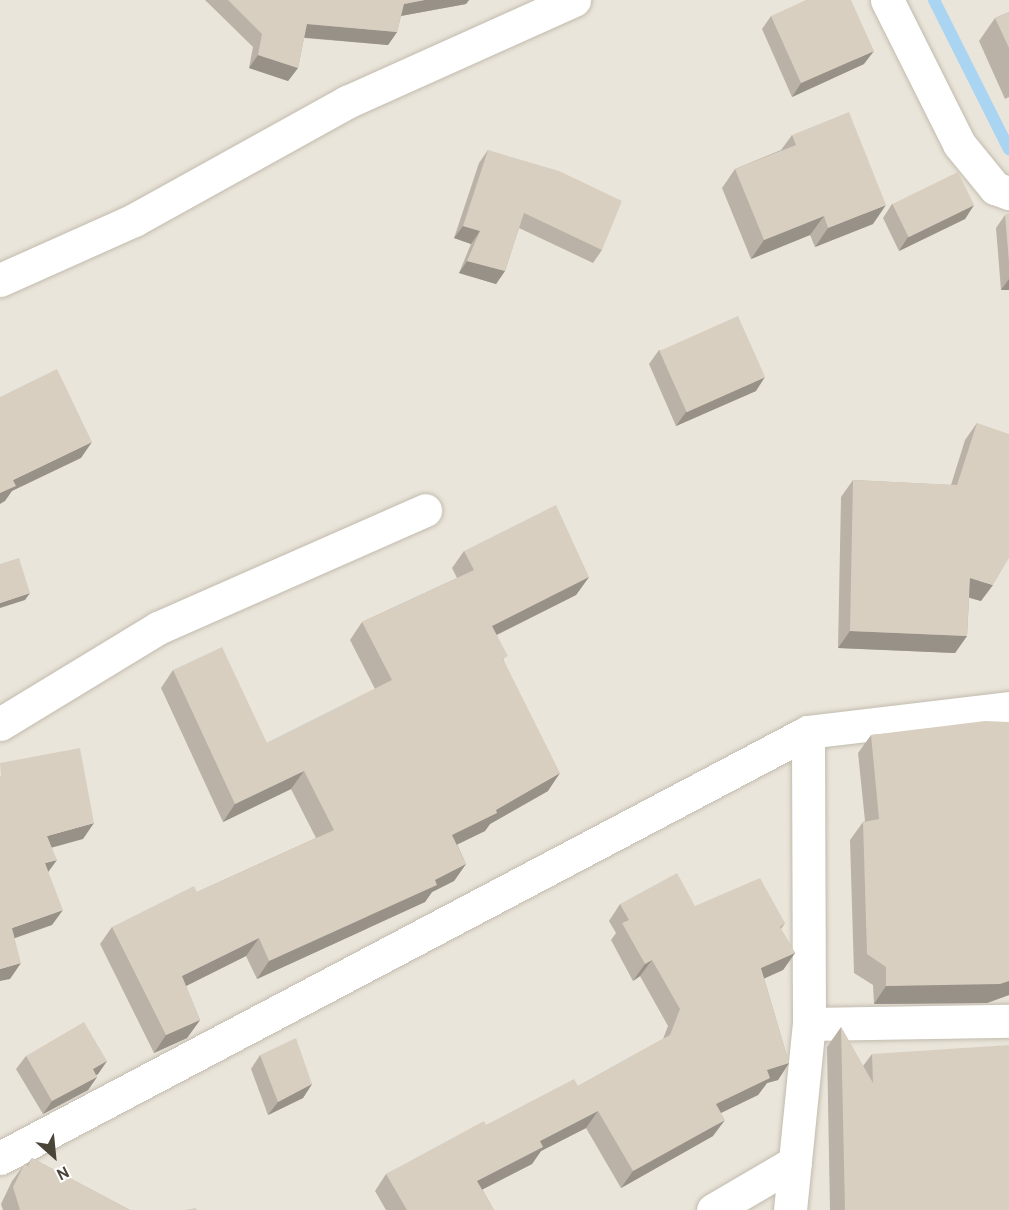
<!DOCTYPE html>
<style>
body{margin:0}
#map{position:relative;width:1009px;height:1210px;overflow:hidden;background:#f6f3ec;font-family:Overpass,sans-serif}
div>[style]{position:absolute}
.residential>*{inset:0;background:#eae5da;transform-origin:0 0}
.stream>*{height:12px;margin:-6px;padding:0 6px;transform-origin:6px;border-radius:6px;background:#a9d4f2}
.roads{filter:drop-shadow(0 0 2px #c2bbae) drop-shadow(0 0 2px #c2bbae)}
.minor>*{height:33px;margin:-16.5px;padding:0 16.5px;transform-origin:16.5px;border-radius:16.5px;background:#fff}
.wall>*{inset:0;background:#bab2a6}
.shaded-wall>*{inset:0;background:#979187}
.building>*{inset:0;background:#d8cfc1;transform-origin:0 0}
span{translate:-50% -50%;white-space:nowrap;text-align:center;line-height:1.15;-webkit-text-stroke:6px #fff;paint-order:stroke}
.north{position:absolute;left:24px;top:1126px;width:60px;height:60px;-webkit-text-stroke:4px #fff;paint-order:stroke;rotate:153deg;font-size:16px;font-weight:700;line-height:24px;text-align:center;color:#4b4439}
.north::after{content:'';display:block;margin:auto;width:21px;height:27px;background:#4b4439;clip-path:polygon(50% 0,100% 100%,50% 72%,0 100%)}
</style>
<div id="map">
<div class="residential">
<div style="left:0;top:0;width:1009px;height:1210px"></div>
</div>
<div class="stream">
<div style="left:934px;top:0;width:167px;rotate:63.3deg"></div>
</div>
<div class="roads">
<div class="minor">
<div style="left:887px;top:0;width:161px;rotate:63.4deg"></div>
<div style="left:959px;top:144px;width:57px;rotate:50.7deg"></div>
<div style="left:995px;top:188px;width:15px;rotate:20deg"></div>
<div style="left:0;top:280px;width:147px;rotate:-24.1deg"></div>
<div style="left:134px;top:220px;width:244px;rotate:-29deg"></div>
<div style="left:347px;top:102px;width:249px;rotate:-24.2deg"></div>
<div style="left:0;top:724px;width:185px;rotate:-31.3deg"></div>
<div style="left:158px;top:628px;width:292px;rotate:-23.8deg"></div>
<div style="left:809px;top:1024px;width:200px;rotate:-0.9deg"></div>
<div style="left:0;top:1158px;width:913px;rotate:-27.8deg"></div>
<div style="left:808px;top:732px;width:202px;rotate:-6.8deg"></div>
<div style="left:713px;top:1210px;width:95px;rotate:-30.3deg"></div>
<div style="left:790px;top:1210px;width:187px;rotate:-84.2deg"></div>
<div style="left:809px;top:1024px;width:292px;rotate:-90.2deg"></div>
</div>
</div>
<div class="wall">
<div style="clip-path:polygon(205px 0,469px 0,466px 4px,401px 16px,397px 32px,388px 45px,304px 38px,298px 68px,288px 81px,249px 68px,253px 47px)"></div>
<div style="clip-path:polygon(1009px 12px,1009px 97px,1005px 99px,979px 41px,995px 18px)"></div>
<div style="clip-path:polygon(771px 16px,864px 64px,792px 97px,762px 29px)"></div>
<div style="clip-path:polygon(792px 135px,873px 224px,815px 247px,810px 235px,751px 259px,722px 188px,735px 169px,781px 150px)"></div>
<div style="clip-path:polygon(488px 150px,602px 250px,593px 263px,519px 228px,505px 271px,496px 284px,459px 273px,471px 244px,454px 238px,479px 163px)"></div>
<div style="clip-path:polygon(892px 204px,974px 205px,965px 219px,899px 251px,883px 218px)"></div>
<div style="clip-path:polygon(1009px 214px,1009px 290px,1001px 290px,996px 228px,1005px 215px)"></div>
<div style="clip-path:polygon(659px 350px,756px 391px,676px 426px,649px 364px)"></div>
<div style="clip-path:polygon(977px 423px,981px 601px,969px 598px,967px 636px,955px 653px,838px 648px,841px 497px,853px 480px,951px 485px,965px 440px)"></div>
<div style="clip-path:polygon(464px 551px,589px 577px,576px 595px,497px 635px,504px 661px,548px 791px,490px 824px,485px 831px,457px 844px,466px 864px,454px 881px,432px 892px,425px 902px,257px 979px,246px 956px,186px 986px,200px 1020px,187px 1038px,154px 1053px,100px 944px,112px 927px,197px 892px,316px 838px,291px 789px,223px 822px,161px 688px,173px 670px,267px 743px,375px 689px,350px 640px,362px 622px,457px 578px,452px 568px)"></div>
<div style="clip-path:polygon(1009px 722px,1009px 995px,987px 1003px,874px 1004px,873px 985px,854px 973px,850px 840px,863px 822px,865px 821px,858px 753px,871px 735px)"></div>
<div style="clip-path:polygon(620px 904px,695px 906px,785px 923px,781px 929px,795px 953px,783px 970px,764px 978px,789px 1063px,778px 1080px,767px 1083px,758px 1095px,721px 1113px,713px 1136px,621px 1188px,586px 1128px,541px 1151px,532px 1164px,482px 1189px,494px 1210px,386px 1210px,375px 1191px,386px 1174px,486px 1125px,578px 1086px,663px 1039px,668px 1026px,640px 976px,633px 981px,611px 940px,616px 933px,609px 921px)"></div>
<div style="clip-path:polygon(841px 1027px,863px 1066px,872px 1054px,1009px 1210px,830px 1210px,827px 1047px)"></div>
<div style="clip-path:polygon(260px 1055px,312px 1084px,303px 1098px,268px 1115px,251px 1069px)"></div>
<div style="clip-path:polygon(26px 1056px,107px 1061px,98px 1074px,96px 1075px,97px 1077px,88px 1090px,43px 1114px,16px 1069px)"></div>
<div style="clip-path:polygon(32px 1158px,130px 1210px,3px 1210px,1px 1204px,12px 1181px,24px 1165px,26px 1166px)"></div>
</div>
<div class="shaded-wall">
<div style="clip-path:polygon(425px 0,469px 0,466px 4px,395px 17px,404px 4px)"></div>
<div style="clip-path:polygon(307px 24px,397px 32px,388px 45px,298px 37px)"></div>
<div style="clip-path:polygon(874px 51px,864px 64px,792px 97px,801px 83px)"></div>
<div style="clip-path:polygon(258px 55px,298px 68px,288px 81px,249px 68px)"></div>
<div style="clip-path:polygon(886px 205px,873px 224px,815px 247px,828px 228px)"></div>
<div style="clip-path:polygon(974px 205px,965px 219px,899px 251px,908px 237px)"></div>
<div style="clip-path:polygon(824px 216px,810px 235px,751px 259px,764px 240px)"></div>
<div style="clip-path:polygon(463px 226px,480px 231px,471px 244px,454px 238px)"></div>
<div style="clip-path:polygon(467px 261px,505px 271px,496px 284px,459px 273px)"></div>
<div style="clip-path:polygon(1009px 279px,1009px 290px,1001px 290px)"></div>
<div style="clip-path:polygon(765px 377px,756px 391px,676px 426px,686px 412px)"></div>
<div style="clip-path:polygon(92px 442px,81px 458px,12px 491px,5px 501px,0 504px,0 493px,13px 480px)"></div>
<div style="clip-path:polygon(589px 577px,576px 595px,480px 643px,492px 626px)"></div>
<div style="clip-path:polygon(970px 578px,993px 585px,981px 601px,958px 594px)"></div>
<div style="clip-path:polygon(30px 593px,25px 600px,0 608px,0 603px)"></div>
<div style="clip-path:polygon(850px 631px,967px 636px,955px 653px,838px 648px)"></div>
<div style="clip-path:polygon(304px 771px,291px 789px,223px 822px,235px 804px)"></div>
<div style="clip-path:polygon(560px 773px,548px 791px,490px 824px,485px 831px,440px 853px,452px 835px)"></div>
<div style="clip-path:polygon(94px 823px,83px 839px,36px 852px,47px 836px)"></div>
<div style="clip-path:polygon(57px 860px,46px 875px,45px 863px)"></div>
<div style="clip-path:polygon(466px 864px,454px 881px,432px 892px,425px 902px,257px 979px,269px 961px)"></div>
<div style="clip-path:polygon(63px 910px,52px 925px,1px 943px,12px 928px)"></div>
<div style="clip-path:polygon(259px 938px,246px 956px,170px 994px,182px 976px)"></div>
<div style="clip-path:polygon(795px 953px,783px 970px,750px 985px,761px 968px)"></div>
<div style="clip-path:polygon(652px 960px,640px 976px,633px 981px,645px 964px)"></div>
<div style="clip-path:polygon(21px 963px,10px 979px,0 981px,0 969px)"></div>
<div style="clip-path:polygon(1009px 981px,1009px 995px,987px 1003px,874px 1004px,886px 986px)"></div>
<div style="clip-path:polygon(200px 1020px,187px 1038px,154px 1053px,166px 1035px)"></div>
<div style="clip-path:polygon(107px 1061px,98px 1074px,83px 1083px,93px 1069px)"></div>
<div style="clip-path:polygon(789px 1063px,778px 1080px,767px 1083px,758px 1095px,704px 1121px,716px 1104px,767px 1070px)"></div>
<div style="clip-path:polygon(97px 1077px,88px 1090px,43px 1114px,52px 1101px)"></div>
<div style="clip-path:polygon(312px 1084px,303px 1098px,268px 1115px,278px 1102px)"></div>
<div style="clip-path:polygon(598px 1111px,586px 1128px,541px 1151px,532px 1164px,466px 1198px,477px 1181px,540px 1141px)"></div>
<div style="clip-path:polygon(725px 1120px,713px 1136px,621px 1188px,633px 1171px)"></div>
</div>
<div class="building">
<div style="clip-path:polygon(228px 0,425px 0,404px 4px,397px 32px,307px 24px,298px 68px,258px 55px,262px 34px)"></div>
<div style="clip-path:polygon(806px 0,851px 0,874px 51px,801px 83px,771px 16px)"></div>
<div style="clip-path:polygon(1009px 12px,1009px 48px,995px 18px)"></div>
<div style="clip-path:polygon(849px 112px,886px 205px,828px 228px,824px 216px,764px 240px,735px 169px,796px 145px,792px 135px)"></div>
<div style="clip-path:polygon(488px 150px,559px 171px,622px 201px,602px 250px,524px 213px,505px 271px,467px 261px,480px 231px,463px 226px)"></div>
<div style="left:958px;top:172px;width:37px;height:73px;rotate:64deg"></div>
<div style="clip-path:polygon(1009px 214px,1009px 262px,1005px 215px)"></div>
<div style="left:738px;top:316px;width:67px;height:86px;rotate:66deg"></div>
<div style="clip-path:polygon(57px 369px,92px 442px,13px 480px,16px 486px,0 493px,0 397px)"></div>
<div style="clip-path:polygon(977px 423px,1009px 434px,1009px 558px,993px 585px,970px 578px,967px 636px,850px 631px,853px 480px,957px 485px)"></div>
<div style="clip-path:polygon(556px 505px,589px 577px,492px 626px,508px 656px,503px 659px,560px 773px,496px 810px,497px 813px,452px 835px,466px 864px,435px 880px,437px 885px,269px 961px,259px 938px,182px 976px,200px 1020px,166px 1035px,112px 927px,194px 886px,197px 892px,334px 830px,304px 771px,235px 804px,173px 670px,222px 647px,267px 743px,392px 680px,362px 622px,474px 570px,464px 551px)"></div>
<div style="clip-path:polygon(19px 558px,30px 593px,0 603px,0 564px)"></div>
<div style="clip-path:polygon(985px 721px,1009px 722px,1009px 981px,1000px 984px,886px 986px,886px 967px,867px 954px,863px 822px,879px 819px,871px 735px)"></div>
<div style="clip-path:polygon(80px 748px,94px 823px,47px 836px,57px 860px,45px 863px,63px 910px,12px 928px,21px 963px,0 969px,0 776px,1px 776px,0 763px)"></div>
<div style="clip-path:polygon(677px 873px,695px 906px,760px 878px,785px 923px,780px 927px,795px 953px,761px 968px,789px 1063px,767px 1070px,770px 1078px,716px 1104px,725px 1120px,633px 1171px,598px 1111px,540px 1141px,543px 1147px,477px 1181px,494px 1210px,407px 1210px,386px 1174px,484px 1121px,486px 1125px,574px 1079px,578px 1086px,670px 1035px,680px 1009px,652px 960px,645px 964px,622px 923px,629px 920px,620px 904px)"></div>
<div style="clip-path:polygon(84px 1022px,107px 1061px,93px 1069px,97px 1077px,52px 1101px,26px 1056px)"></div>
<div style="clip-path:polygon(841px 1027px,873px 1083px,872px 1054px,1009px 1045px,1009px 1210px,845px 1210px)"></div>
<div style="clip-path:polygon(296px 1038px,312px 1084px,278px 1102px,260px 1055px)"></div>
<div style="clip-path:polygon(32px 1158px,130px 1210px,20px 1210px,13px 1187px,24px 1165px,28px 1166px)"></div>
<div style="clip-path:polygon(196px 1208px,197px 1210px,185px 1210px)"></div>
</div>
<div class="north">N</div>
</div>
